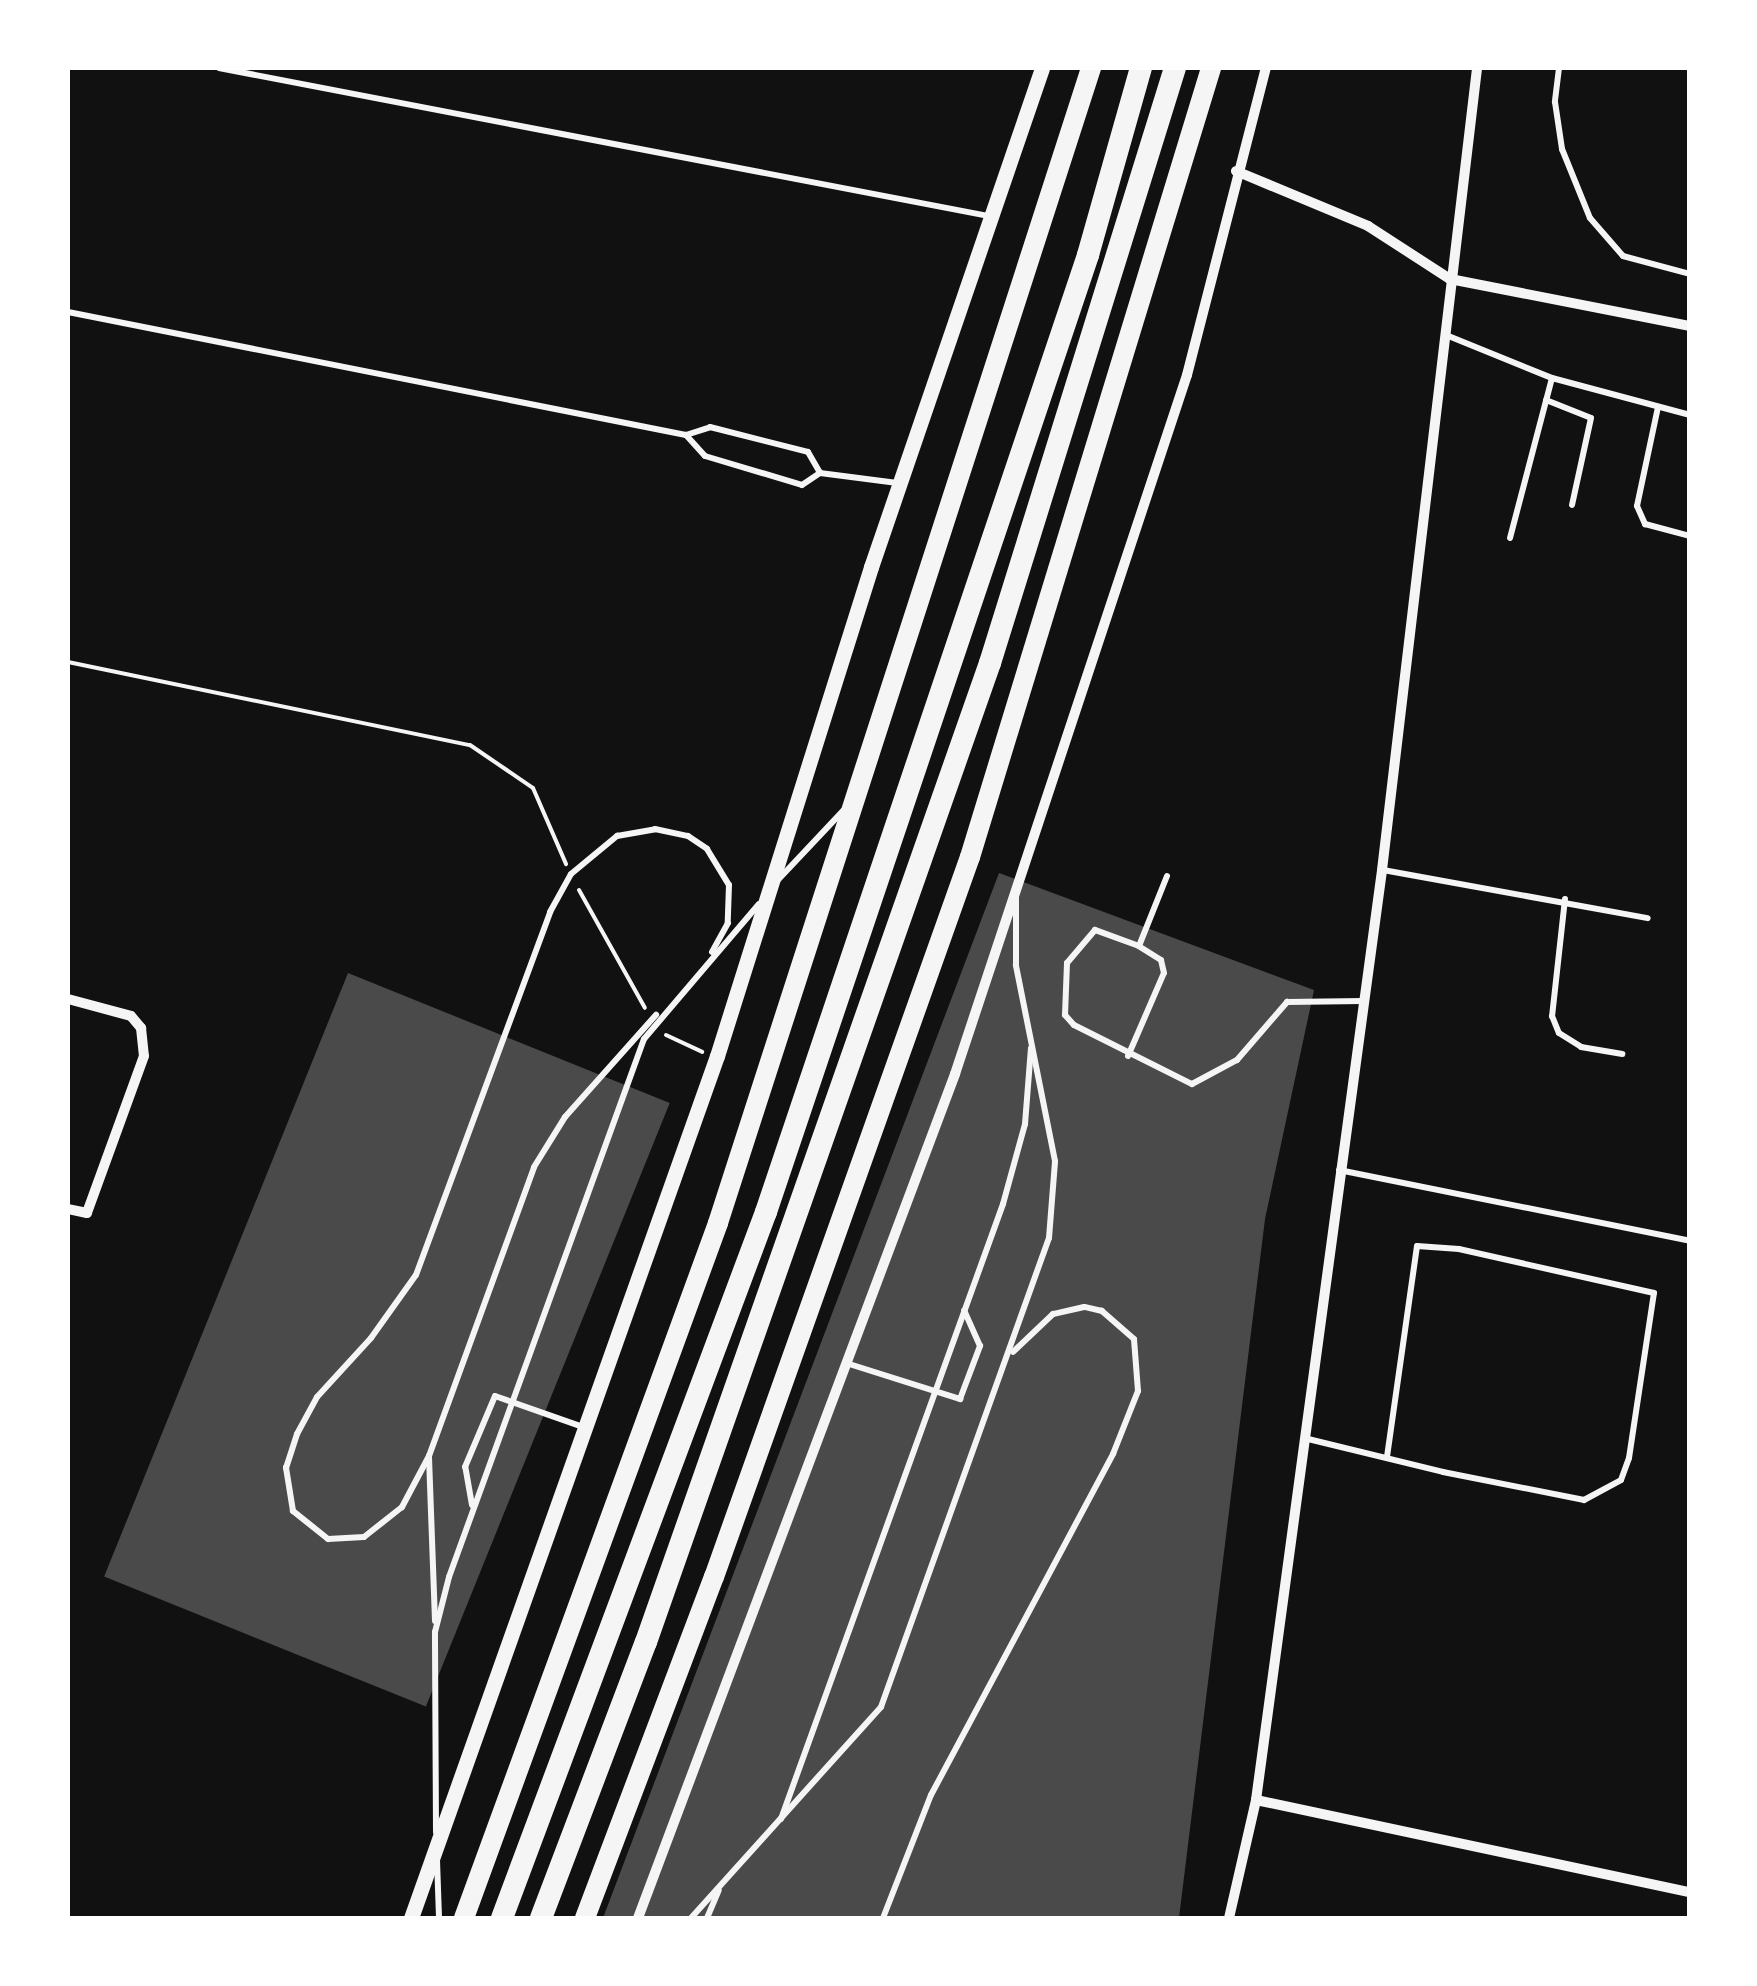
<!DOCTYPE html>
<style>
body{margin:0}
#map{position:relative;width:1757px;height:1986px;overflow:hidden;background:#111;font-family:Karla,sans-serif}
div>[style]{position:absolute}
.building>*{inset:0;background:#4a4a4a;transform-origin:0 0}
.path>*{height:4px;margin:-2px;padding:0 2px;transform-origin:2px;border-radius:2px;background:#f5f5f5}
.service>*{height:6px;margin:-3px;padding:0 3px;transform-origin:3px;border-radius:3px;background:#f5f5f5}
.minor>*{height:10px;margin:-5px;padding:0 5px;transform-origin:5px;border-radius:5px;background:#f5f5f5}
.tertiary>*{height:15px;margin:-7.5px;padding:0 7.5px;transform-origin:7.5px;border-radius:7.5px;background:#f5f5f5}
.trunk>*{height:20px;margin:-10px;padding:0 10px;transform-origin:10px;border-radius:10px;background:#f5f5f5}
.motorway>*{height:22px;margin:-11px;padding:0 11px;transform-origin:11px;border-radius:11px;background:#f5f5f5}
span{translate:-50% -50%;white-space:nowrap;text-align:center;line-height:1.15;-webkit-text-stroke:9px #fff;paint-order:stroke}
.frame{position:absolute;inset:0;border:70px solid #fff;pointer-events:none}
</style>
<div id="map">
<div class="building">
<div style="clip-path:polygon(999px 873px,1314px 990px,1265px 1219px,1179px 1918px,603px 1918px)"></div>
<div style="left:348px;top:973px;width:347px;height:651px;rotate:22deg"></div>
</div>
<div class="path">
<div style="left:68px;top:662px;width:410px;rotate:11.7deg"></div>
<div style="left:470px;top:745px;width:76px;rotate:34.3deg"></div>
<div style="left:533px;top:788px;width:83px;rotate:66.5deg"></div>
<div style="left:579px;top:890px;width:135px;rotate:60.8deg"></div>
<div style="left:666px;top:1035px;width:40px;rotate:25deg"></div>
</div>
<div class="service">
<div style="left:219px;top:68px;width:783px;rotate:10.89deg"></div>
<div style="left:1559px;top:68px;width:34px;rotate:97deg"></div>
<div style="left:1555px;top:102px;width:48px;rotate:81.5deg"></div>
<div style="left:1562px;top:149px;width:74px;rotate:67.9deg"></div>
<div style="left:1590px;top:218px;width:50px;rotate:49deg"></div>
<div style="left:1623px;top:256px;width:69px;rotate:15deg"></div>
<div style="left:68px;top:312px;width:630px;rotate:11.26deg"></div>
<div style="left:686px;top:435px;width:25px;rotate:-18deg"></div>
<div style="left:710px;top:427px;width:101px;rotate:14.3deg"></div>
<div style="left:808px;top:452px;width:24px;rotate:60deg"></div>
<div style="left:1446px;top:335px;width:114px;rotate:22.1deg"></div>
<div style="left:1552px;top:378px;width:143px;rotate:15deg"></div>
<div style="left:1546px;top:400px;width:48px;rotate:21.8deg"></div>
<div style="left:1591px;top:418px;width:89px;rotate:102.3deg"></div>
<div style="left:1658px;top:407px;width:101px;rotate:102deg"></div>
<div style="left:1637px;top:506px;width:20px;rotate:66deg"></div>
<div style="left:1645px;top:524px;width:47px;rotate:14.9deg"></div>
<div style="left:686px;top:435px;width:28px;rotate:48deg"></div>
<div style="left:705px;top:456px;width:101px;rotate:16.6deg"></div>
<div style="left:802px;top:485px;width:22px;rotate:-34deg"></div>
<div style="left:820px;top:473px;width:78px;rotate:7.4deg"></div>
<div style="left:1510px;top:538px;width:165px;rotate:-75.3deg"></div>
<div style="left:1383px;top:870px;width:269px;rotate:10.3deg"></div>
<div style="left:1167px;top:876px;width:75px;rotate:111.8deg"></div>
<div style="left:1139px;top:946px;width:47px;rotate:-160deg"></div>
<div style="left:1095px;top:930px;width:43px;rotate:130.3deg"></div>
<div style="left:1067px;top:963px;width:52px;rotate:92.2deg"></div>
<div style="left:1065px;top:1015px;width:13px;rotate:48deg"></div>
<div style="left:1074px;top:1025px;width:132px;rotate:26.6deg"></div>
<div style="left:1192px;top:1084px;width:51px;rotate:-28.1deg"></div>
<div style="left:1237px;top:1060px;width:77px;rotate:-49.2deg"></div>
<div style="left:1287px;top:1002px;width:76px;rotate:-0.8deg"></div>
<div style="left:776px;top:882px;width:98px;rotate:-46.7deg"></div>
<div style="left:1565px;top:899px;width:118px;rotate:96.3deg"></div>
<div style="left:1552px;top:1016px;width:18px;rotate:68deg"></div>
<div style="left:1559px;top:1033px;width:26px;rotate:32deg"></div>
<div style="left:1581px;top:1047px;width:42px;rotate:9.7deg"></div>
<div style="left:1128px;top:1056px;width:90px;rotate:-66.6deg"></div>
<div style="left:1164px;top:973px;width:13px;rotate:-103deg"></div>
<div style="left:1161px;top:960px;width:26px;rotate:-148deg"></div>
<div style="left:1339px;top:1170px;width:358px;rotate:11.4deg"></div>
<div style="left:846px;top:1363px;width:120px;rotate:17.5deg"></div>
<div style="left:960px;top:1399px;width:57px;rotate:-69.3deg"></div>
<div style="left:980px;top:1346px;width:39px;rotate:-114deg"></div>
<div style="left:1304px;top:1438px;width:143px;rotate:13.7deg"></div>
<div style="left:1443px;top:1472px;width:144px;rotate:11.2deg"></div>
<div style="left:1584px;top:1500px;width:42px;rotate:-28.4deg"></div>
<div style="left:1621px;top:1480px;width:23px;rotate:-70deg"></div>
<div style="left:1629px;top:1458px;width:167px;rotate:-81.4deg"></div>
<div style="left:1654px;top:1293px;width:200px;rotate:-167.3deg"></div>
<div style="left:1459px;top:1249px;width:42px;rotate:-175.9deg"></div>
<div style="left:1417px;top:1246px;width:214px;rotate:98.1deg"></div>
<div style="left:429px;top:1456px;width:58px;rotate:117.9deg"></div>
<div style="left:402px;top:1507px;width:48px;rotate:141.7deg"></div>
<div style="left:364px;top:1537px;width:36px;rotate:177deg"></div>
<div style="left:328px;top:1539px;width:45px;rotate:-141.3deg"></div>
<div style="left:293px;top:1511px;width:44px;rotate:-99.2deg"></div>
<div style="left:286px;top:1468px;width:36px;rotate:-72deg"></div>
<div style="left:297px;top:1434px;width:42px;rotate:-61.6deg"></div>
<div style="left:317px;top:1397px;width:80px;rotate:-47.5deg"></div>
<div style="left:371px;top:1338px;width:77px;rotate:-54.5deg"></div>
<div style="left:416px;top:1275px;width:387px;rotate:-69.7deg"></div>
<div style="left:550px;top:912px;width:43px;rotate:-61.1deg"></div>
<div style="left:571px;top:874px;width:60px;rotate:-39.6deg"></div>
<div style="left:617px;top:836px;width:39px;rotate:-10deg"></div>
<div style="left:655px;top:829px;width:34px;rotate:12deg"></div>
<div style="left:688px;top:836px;width:23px;rotate:34deg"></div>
<div style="left:707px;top:849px;width:42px;rotate:58.6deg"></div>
<div style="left:729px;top:885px;width:38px;rotate:92deg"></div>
<div style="left:728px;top:923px;width:33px;rotate:119deg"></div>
<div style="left:472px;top:1505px;width:39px;rotate:-100deg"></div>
<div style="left:465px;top:1467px;width:77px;rotate:-67.1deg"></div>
<div style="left:495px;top:1396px;width:96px;rotate:19.4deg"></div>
<div style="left:435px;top:1621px;width:165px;rotate:-92.1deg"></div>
<div style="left:429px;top:1456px;width:307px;rotate:-70deg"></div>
<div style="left:534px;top:1167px;width:59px;rotate:-58.2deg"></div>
<div style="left:565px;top:1117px;width:137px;rotate:-48.3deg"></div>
<div style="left:781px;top:1819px;width:654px;rotate:-70.15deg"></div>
<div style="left:1003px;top:1204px;width:83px;rotate:-74.6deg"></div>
<div style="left:1025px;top:1124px;width:76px;rotate:-85.5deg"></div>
<div style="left:436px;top:1832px;width:200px;rotate:-90.3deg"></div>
<div style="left:435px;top:1632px;width:57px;rotate:-75.7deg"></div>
<div style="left:449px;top:1577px;width:572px;rotate:-70.08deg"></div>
<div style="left:644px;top:1039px;width:177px;rotate:-49.6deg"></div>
<div style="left:437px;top:1860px;width:58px;rotate:88deg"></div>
<div style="left:691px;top:1918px;width:284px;rotate:-48deg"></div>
<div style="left:881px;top:1707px;width:498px;rotate:-70.3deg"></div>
<div style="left:1049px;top:1238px;width:77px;rotate:-85.5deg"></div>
<div style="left:1055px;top:1161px;width:200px;rotate:-101.3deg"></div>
<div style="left:1016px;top:965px;width:67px;rotate:-90deg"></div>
<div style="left:707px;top:1918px;width:30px;rotate:-67deg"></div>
<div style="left:883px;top:1918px;width:132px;rotate:-68.7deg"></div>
<div style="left:931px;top:1795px;width:387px;rotate:-61.9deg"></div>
<div style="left:1113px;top:1454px;width:68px;rotate:-68.4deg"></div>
<div style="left:1138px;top:1391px;width:52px;rotate:-94.4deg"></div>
<div style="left:1134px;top:1339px;width:43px;rotate:-138.8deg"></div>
<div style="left:1102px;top:1311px;width:18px;rotate:-167deg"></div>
<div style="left:1084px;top:1307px;width:32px;rotate:167deg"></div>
<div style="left:1053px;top:1314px;width:55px;rotate:136.5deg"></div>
</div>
<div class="minor">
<div style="left:1236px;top:171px;width:143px;rotate:22.6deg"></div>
<div style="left:1368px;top:226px;width:98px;rotate:32.9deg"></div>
<div style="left:1450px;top:279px;width:245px;rotate:11.1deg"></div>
<div style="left:68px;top:999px;width:65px;rotate:15.1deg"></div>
<div style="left:131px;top:1016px;width:16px;rotate:50deg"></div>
<div style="left:141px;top:1028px;width:28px;rotate:84deg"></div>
<div style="left:144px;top:1056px;width:167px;rotate:110deg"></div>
<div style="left:87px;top:1213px;width:19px;rotate:-168deg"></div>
<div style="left:1256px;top:1800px;width:444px;rotate:12deg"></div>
<div style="left:638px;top:1918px;width:902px;rotate:-69.41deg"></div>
<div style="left:955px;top:1074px;width:736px;rotate:-71.64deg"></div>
<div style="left:1187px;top:375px;width:317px;rotate:-75.6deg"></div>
<div style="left:1229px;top:1918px;width:121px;rotate:-77.1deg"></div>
<div style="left:1256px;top:1800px;width:938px;rotate:-82.28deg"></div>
<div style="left:1382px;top:870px;width:808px;rotate:-83.24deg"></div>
</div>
<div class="tertiary">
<div style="left:411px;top:1918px;width:915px;rotate:-70.46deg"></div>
<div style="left:717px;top:1056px;width:513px;rotate:-72.52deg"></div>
<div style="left:871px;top:567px;width:527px;rotate:-71.08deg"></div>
</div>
<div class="trunk">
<div style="left:464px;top:1918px;width:740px;rotate:-69.92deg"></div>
<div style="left:718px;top:1223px;width:1214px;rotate:-72.1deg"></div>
<div style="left:585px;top:1918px;width:365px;rotate:-69.3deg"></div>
<div style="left:714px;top:1577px;width:764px;rotate:-70.43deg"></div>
<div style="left:970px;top:857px;width:825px;rotate:-73.01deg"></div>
</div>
<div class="motorway">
<div style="left:502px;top:1918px;width:754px;rotate:-69.5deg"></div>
<div style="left:766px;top:1212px;width:1010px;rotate:-71.4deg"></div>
<div style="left:1088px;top:255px;width:194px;rotate:-74.2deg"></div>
<div style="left:541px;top:1918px;width:295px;rotate:-69.2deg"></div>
<div style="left:646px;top:1642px;width:1038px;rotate:-70.64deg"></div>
<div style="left:990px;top:663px;width:623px;rotate:-72.73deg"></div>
</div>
<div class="frame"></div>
</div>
